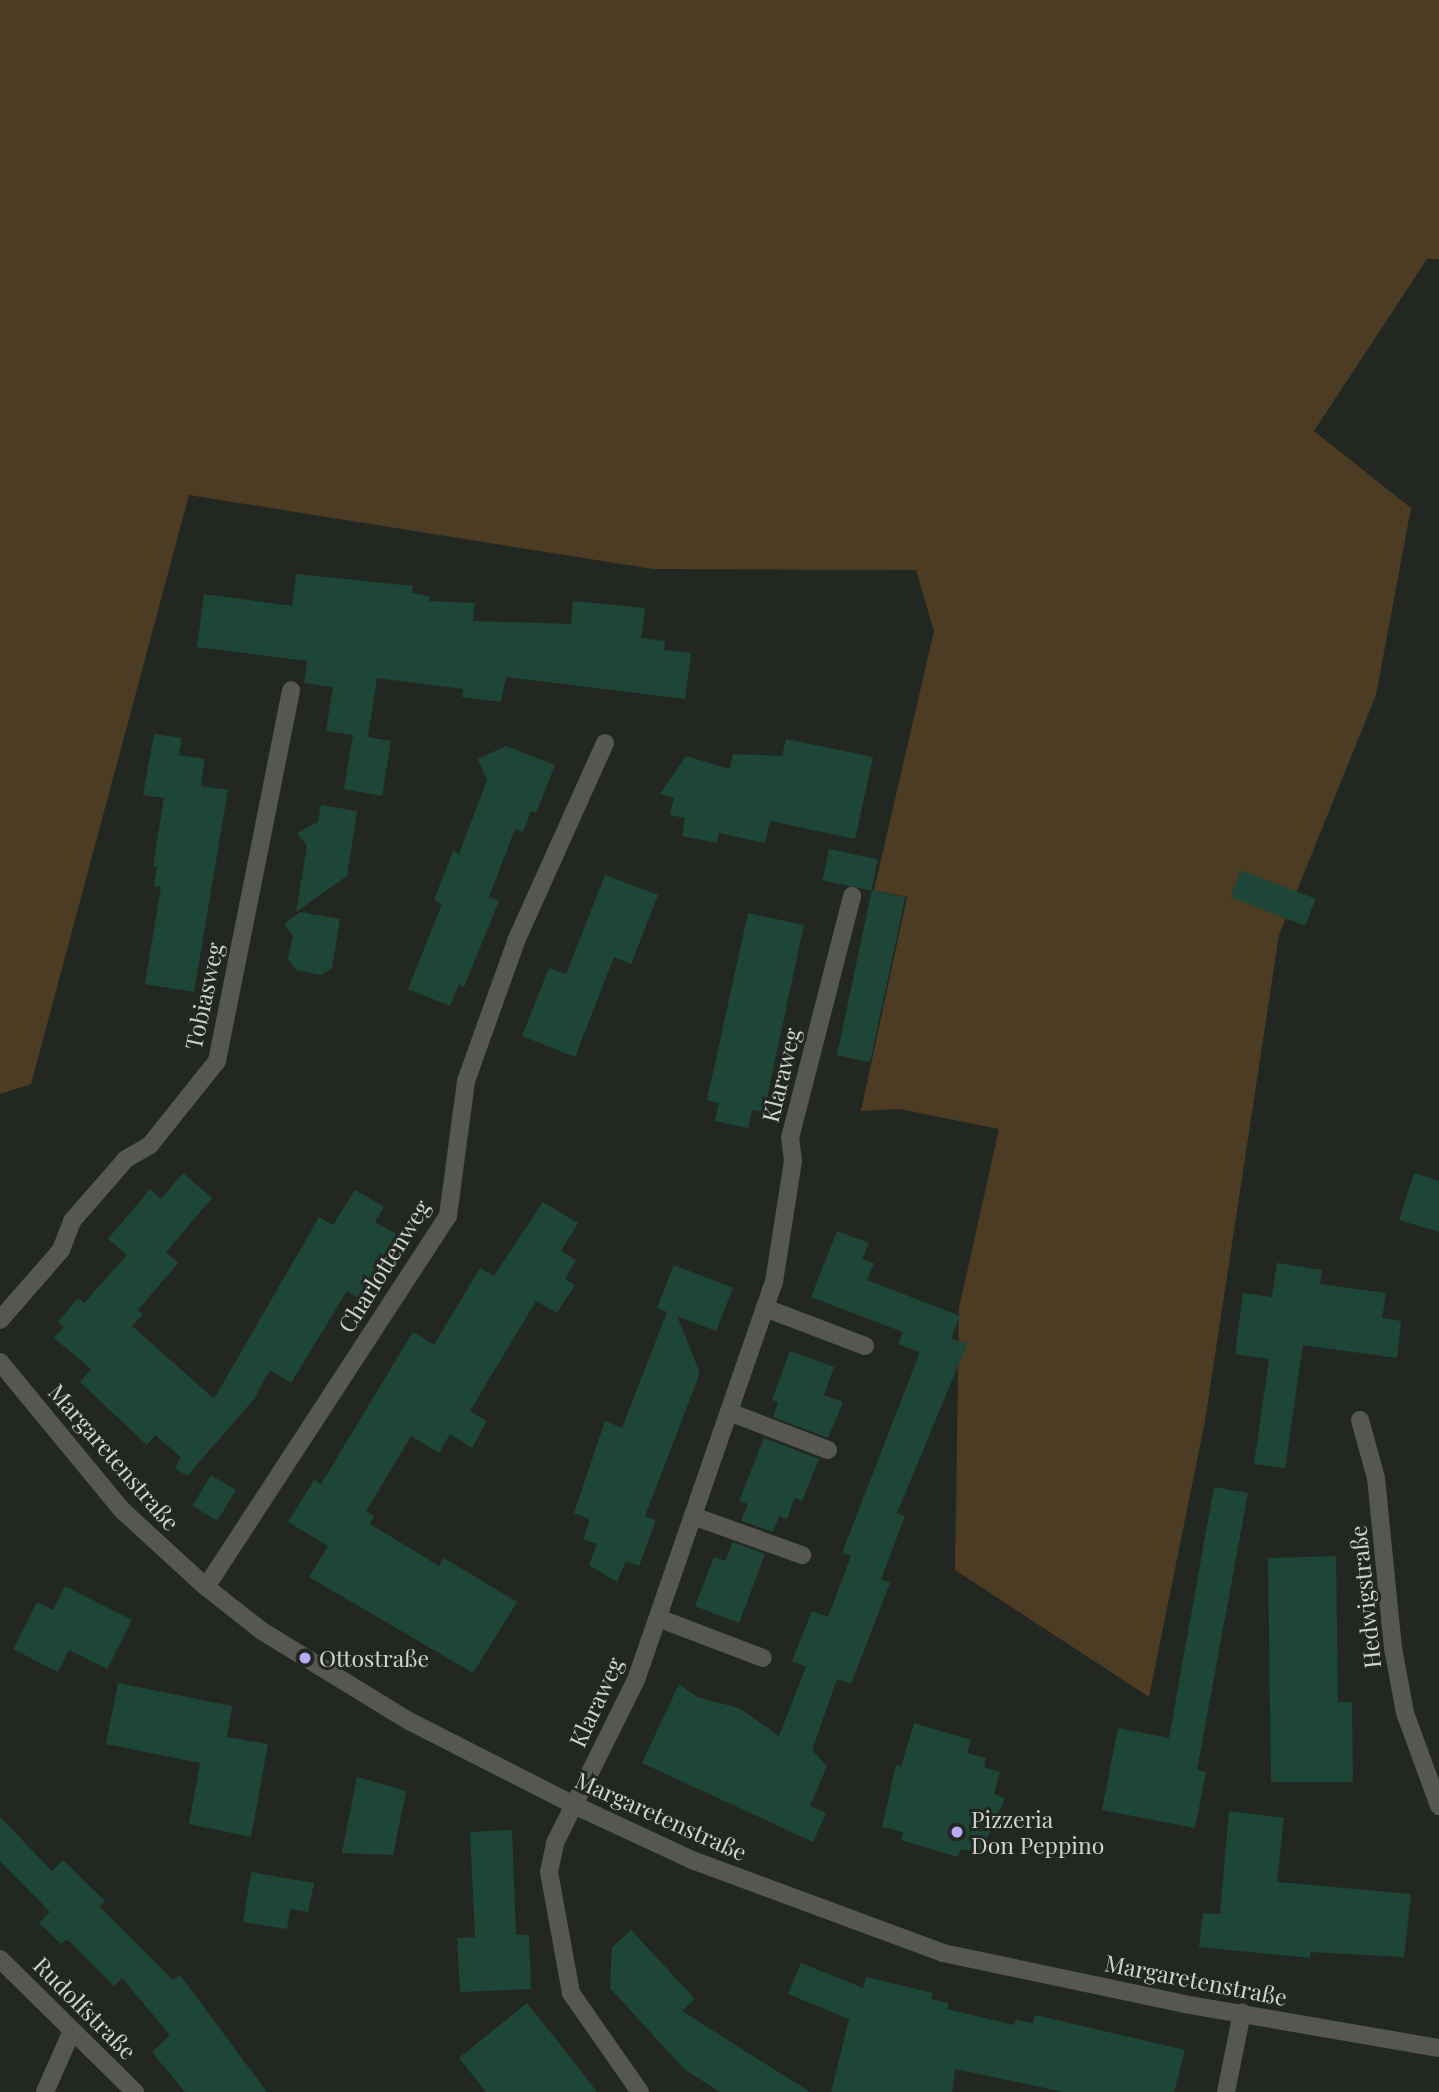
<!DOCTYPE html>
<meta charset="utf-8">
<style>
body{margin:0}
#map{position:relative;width:1439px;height:2092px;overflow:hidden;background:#232722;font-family:"Playfair Display",serif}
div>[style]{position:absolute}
.green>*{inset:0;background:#4c3c24}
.building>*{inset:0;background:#1d4638;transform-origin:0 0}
.minor>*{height:18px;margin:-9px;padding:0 9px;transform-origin:9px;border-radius:9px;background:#565653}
.dots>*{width:19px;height:19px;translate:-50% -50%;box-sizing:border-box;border:4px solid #232722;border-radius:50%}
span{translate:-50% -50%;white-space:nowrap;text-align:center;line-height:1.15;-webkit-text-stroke:6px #232722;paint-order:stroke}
.street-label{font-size:23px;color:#d1d3d0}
.poi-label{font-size:23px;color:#d1d3d0}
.left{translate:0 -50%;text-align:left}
</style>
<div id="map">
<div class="green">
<div style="clip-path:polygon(0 0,1439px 0,1439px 259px,1427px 259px,1314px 431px,1411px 508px,1376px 695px,1279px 935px,1205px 1421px,1149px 1697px,955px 1570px,959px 1308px,999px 1129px,900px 1109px,861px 1111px,907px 897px,874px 890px,934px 631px,916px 570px,653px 569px,189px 495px,31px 1084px,0 1094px)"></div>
</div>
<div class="building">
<div style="clip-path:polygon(296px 574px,413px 586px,412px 593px,429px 596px,429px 601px,475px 603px,473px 621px,571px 624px,573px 601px,645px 608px,641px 638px,665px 641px,664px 650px,691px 653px,685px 699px,506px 677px,501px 702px,462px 697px,463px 689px,377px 678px,368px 737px,391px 741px,382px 796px,344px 789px,353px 735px,326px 731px,333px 687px,304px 683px,307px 661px,197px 647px,204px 594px,292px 606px)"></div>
<div style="clip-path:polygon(154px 734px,182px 738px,179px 755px,205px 759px,201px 786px,228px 790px,194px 992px,145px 984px,161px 887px,154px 886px,157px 867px,153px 866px,164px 798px,143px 795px)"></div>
<div style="clip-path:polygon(786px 739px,873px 757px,855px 839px,770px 821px,765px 843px,719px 833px,717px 843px,682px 836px,685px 818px,670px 815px,674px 798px,660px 794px,686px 756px,730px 769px,733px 754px,782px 756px)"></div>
<div style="clip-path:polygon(506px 746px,555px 765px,536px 813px,531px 811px,523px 832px,515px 829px,489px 897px,499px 901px,464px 987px,459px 984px,450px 1006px,408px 989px,442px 904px,434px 900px,453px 851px,459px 854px,487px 780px,478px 759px)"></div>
<div style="clip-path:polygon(321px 805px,357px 811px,347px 876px,296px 912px,307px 846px,297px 833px,318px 822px)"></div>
<div style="left:829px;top:849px;width:50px;height:32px;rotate:12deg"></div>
<div style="left:1241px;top:870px;width:80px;height:29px;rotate:21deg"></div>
<div style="clip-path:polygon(605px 875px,658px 895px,631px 964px,614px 957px,575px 1057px,522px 1036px,549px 968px,566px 974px)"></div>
<div style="left:872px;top:890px;width:34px;height:169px;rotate:12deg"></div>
<div style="clip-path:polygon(300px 912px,340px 919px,332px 968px,322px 975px,296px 970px,288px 959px,293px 936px,284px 924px)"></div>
<div style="clip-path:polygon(748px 913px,804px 925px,764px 1112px,752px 1110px,748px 1128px,715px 1121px,719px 1103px,707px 1100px)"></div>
<div style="clip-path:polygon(183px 1173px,212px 1198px,166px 1252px,178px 1263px,138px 1310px,143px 1314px,132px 1326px,214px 1399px,319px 1217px,333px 1225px,355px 1190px,384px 1207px,375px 1222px,396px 1234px,358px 1298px,347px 1291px,291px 1383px,270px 1370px,254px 1399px,187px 1476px,175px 1468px,181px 1457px,155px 1435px,147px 1445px,80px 1382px,91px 1369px,54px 1338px,64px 1327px,58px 1322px,78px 1298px,84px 1303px,127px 1255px,108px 1239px,150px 1189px,161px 1199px)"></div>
<div style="clip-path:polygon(1414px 1173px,1439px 1181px,1439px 1232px,1399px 1220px)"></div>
<div style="clip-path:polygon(543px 1202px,578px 1223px,561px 1251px,576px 1260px,565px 1279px,575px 1285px,557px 1313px,536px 1301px,470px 1411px,487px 1421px,472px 1448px,450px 1434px,439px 1453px,411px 1436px,366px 1511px,374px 1516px,370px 1524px,439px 1566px,444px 1558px,517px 1602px,473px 1673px,309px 1577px,328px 1546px,288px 1522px,314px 1480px,321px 1484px,413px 1332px,434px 1345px,480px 1268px,494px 1276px)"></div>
<div style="clip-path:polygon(837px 1231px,869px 1243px,862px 1259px,874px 1263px,867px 1280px,960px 1316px,951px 1338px,967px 1344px,897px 1513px,905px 1516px,881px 1579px,890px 1583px,851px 1684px,837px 1679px,812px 1750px,827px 1766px,810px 1806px,826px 1813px,813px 1842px,642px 1763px,679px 1684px,697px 1697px,739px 1708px,779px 1736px,806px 1667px,792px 1661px,812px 1611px,828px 1617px,851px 1556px,842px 1553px,920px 1352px,898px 1344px,903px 1332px,811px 1297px)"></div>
<div style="clip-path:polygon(1277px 1263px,1322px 1270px,1320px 1284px,1386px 1293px,1382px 1318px,1401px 1321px,1397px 1358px,1303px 1345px,1285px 1468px,1254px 1464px,1269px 1359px,1235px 1354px,1243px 1293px,1272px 1297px)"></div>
<div style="clip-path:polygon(674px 1265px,733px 1288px,716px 1331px,677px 1316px,700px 1373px,645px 1516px,656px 1520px,639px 1566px,626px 1561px,617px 1582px,589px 1565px,597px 1544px,583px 1539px,590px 1519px,574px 1513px,605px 1421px,622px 1428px,667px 1312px,657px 1308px)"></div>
<div style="clip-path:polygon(790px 1351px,834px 1367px,824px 1395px,843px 1402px,828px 1438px,773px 1417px,778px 1402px,772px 1400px)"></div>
<div style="clip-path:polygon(764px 1438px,819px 1459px,802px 1501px,795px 1498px,787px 1519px,779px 1516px,773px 1532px,741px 1521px,748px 1504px,739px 1501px)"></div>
<div style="left:211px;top:1475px;width:29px;height:36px;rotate:31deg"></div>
<div style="clip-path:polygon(1214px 1487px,1248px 1493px,1197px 1770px,1206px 1772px,1195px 1828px,1102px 1810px,1118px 1728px,1169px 1738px)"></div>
<div style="clip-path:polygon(733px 1542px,765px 1554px,739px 1623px,695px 1606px,714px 1557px,725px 1561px)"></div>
<div style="clip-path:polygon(1336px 1556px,1338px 1702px,1352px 1702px,1353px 1782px,1271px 1782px,1268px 1558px)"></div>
<div style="clip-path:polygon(65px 1586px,132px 1620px,107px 1669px,69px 1650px,58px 1672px,13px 1649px,37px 1602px,53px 1610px)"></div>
<div style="clip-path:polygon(118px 1683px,232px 1706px,227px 1737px,268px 1744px,251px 1837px,189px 1824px,200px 1763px,106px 1744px)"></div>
<div style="clip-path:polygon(914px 1723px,971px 1740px,967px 1753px,986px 1758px,984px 1767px,1000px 1772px,994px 1794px,1005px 1798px,980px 1854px,961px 1849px,958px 1857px,901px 1840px,903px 1832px,882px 1827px,896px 1765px,901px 1767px)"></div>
<div style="clip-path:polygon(357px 1777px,406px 1791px,393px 1855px,342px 1853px)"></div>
<div style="clip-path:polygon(1229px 1811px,1284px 1818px,1277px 1882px,1411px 1894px,1404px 1957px,1310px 1952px,1310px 1958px,1199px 1947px,1203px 1913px,1220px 1914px)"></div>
<div style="clip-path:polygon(0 1817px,52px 1871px,63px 1860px,105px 1901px,99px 1906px,173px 1980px,180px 1975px,267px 2092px,185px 2092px,152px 2052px,170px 2035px,122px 1978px,114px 1986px,67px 1939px,61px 1944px,39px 1923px,50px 1912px,0 1861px)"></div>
<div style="clip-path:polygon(512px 1830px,516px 1935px,529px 1935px,531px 1989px,460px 1992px,457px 1938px,475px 1937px,470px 1832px)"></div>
<div style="clip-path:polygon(251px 1872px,314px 1883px,308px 1912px,290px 1909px,287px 1929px,243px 1922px)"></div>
<div style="clip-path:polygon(631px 1930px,695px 1999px,682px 2011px,810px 2092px,720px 2092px,684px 2069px,610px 1988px,612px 1947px)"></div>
<div style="clip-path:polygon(801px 1963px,863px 1988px,866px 1977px,933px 1993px,931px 1999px,949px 2003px,947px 2009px,1014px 2025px,1016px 2020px,1033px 2023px,1035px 2015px,1185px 2050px,1174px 2092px,1064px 2092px,955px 2069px,952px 2092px,831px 2092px,849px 2019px,788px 1994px)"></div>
<div style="clip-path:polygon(527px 2003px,571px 2058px,597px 2092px,486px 2092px,459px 2058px)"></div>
</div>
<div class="minor">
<div style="left:765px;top:1308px;width:107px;rotate:20.8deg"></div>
<div style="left:0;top:1320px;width:93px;rotate:-48.9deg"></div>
<div style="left:61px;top:1250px;width:31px;rotate:-69deg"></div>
<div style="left:72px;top:1221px;width:82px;rotate:-48.9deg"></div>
<div style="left:126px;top:1159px;width:28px;rotate:-30deg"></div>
<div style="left:150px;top:1145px;width:107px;rotate:-51.4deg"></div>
<div style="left:217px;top:1061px;width:378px;rotate:-78.7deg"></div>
<div style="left:0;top:1362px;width:193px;rotate:50.5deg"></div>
<div style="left:123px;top:1511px;width:113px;rotate:42.5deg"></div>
<div style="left:206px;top:1587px;width:71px;rotate:38.2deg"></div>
<div style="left:262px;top:1631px;width:172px;rotate:31.5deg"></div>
<div style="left:409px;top:1721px;width:185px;rotate:27deg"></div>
<div style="left:574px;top:1805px;width:130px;rotate:25deg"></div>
<div style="left:692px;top:1860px;width:268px;rotate:20.3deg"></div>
<div style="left:943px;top:1953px;width:246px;rotate:11.9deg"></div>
<div style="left:1184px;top:2004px;width:259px;rotate:9.8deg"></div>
<div style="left:729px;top:1412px;width:106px;rotate:21deg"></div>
<div style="left:1360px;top:1420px;width:60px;rotate:74.6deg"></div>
<div style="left:1376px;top:1478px;width:171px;rotate:84.3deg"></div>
<div style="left:1393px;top:1648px;width:66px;rotate:79.5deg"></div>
<div style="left:1405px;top:1713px;width:99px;rotate:69.9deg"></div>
<div style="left:693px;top:1516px;width:116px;rotate:19.7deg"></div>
<div style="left:206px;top:1587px;width:443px;rotate:-56.9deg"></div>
<div style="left:448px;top:1216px;width:136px;rotate:-82.4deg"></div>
<div style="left:466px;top:1081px;width:149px;rotate:-70.3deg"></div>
<div style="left:516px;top:941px;width:217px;rotate:-65.8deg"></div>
<div style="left:658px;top:1618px;width:112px;rotate:20.9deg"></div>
<div style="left:0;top:1959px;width:190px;rotate:44.6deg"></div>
<div style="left:45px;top:2092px;width:64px;rotate:-66.2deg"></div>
<div style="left:640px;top:2092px;width:121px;rotate:-124.9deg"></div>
<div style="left:571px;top:1993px;width:123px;rotate:-100.3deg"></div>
<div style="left:549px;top:1872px;width:30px;rotate:-78deg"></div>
<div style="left:555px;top:1843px;width:182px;rotate:-63.6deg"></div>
<div style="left:636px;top:1680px;width:421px;rotate:-70.9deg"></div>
<div style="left:774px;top:1282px;width:122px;rotate:-81.1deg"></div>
<div style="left:793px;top:1161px;width:23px;rotate:-97deg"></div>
<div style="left:790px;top:1138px;width:250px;rotate:-75.6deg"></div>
<div style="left:1226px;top:2092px;width:81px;rotate:-78.6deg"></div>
</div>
<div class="dots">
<div style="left:305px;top:1658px;background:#b7abf8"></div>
<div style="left:957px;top:1832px;background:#b7abf8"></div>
</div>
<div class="street-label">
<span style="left:204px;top:996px;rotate:-78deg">Tobiasweg</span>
<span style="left:781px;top:1075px;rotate:-76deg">Klaraweg</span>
<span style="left:384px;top:1266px;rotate:-58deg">Charlottenweg</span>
<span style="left:114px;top:1457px;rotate:49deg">Margaretenstraße</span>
<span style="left:1365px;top:1597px;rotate:-96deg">Hedwigstraße</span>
<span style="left:596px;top:1702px;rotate:-65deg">Klaraweg</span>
<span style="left:661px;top:1816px;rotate:24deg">Margaretenstraße</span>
<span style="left:1196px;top:1980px;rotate:11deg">Margaretenstraße</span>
<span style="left:85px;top:2008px;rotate:45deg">Rudolfstraße</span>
</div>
<div class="poi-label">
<span class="left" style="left:319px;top:1658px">Ottostraße</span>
<span class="left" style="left:971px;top:1832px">Pizzeria<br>Don Peppino</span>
</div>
</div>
